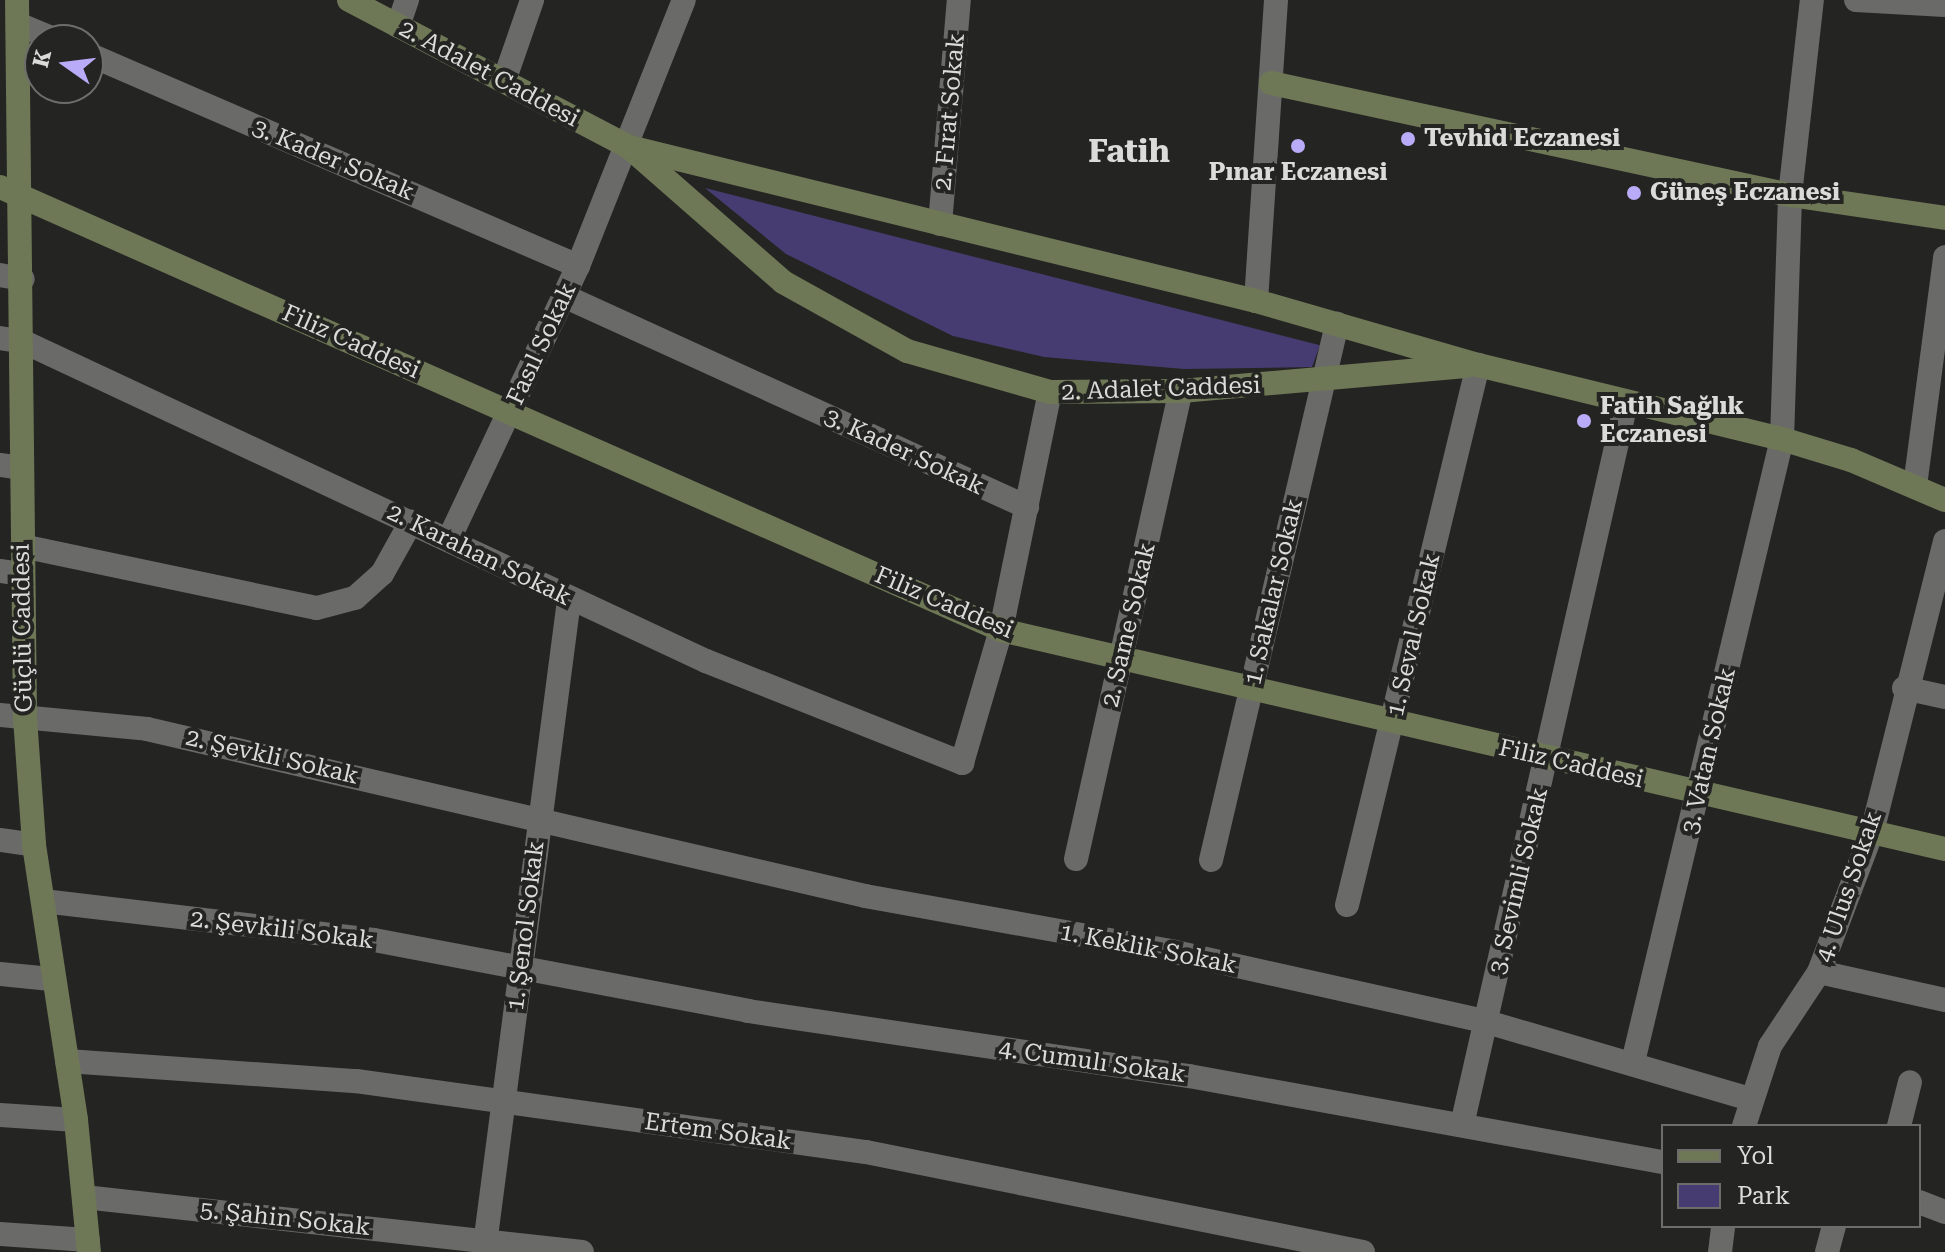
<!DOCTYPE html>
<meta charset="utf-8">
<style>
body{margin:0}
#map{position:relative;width:1945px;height:1252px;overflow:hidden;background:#242522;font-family:"Roboto Serif",serif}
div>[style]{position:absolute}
.green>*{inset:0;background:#473c71}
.street>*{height:24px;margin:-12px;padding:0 12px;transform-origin:12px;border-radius:12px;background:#6a6b68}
.secondary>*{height:24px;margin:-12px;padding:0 12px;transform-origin:12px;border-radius:12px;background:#6e7856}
.dots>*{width:22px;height:22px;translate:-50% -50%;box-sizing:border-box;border:4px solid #242522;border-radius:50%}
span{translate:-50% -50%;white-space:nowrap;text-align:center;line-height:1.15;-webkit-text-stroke:8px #242522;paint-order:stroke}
.street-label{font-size:24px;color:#dbdcda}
.poi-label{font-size:24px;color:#dbdcda;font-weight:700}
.left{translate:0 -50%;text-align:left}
.district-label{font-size:32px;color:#dbdcda;font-weight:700}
.legend{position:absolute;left:1661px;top:1124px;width:260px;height:104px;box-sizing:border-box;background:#242522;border:2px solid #6d6e6c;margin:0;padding:10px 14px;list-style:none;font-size:24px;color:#dbdcda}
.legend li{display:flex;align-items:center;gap:16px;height:40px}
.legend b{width:40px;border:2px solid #6d6e6c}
.north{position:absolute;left:24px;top:24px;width:80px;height:80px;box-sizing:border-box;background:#242522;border:2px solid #6d6e6c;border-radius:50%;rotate:284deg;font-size:22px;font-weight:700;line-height:32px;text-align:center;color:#dbdcda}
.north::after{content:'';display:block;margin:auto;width:28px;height:36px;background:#b9abf7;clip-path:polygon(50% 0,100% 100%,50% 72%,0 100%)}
</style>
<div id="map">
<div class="green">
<div style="clip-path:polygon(705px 188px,1319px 345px,1320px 345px,1312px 367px,1184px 369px,1044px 357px,953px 336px,786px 254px)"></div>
</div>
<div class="street">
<div style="left:1856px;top:0;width:89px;rotate:3.2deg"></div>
<div style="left:18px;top:24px;width:41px;rotate:22.8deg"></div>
<div style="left:398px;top:26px;width:28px;rotate:-71deg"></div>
<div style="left:88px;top:54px;width:534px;rotate:23.4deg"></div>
<div style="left:504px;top:81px;width:86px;rotate:-70.9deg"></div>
<div style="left:940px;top:224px;width:225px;rotate:-85.2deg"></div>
<div style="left:0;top:275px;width:23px;rotate:10deg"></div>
<div style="left:564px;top:296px;width:509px;rotate:24.5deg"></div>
<div style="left:1256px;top:301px;width:302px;rotate:-86.2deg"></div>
<div style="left:0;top:338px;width:24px;rotate:9deg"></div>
<div style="left:24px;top:342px;width:753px;rotate:25.07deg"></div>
<div style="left:706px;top:661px;width:276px;rotate:21.7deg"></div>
<div style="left:962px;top:763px;width:139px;rotate:-73.7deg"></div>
<div style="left:1001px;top:630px;width:243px;rotate:-78.4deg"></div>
<div style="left:0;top:465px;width:21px;rotate:8deg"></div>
<div style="left:1915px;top:486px;width:231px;rotate:-82.5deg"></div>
<div style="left:449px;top:539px;width:302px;rotate:-64.7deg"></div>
<div style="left:578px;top:266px;width:286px;rotate:-68.3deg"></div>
<div style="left:22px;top:546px;width:301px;rotate:11.9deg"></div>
<div style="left:317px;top:608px;width:39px;rotate:-15deg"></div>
<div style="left:355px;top:598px;width:36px;rotate:-42deg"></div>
<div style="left:382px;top:574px;width:60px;rotate:-60.9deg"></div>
<div style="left:0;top:571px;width:22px;rotate:8deg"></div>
<div style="left:1904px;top:688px;width:42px;rotate:12.4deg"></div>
<div style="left:0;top:715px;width:148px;rotate:5.4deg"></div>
<div style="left:147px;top:729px;width:737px;rotate:13.09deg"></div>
<div style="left:865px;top:896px;width:315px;rotate:10.2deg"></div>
<div style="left:1175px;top:952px;width:320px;rotate:12.6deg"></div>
<div style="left:1487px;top:1022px;width:274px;rotate:16.3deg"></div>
<div style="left:0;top:840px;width:34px;rotate:8deg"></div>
<div style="left:1076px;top:859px;width:480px;rotate:-77.4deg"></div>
<div style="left:1211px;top:860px;width:551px;rotate:-76.77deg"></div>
<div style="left:43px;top:901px;width:333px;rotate:6.7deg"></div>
<div style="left:374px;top:940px;width:381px;rotate:10.7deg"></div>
<div style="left:748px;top:1011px;width:446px;rotate:8.4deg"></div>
<div style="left:1189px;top:1076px;width:482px;rotate:10.3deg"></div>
<div style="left:1347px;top:905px;width:556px;rotate:-76.36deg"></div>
<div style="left:1819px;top:972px;width:129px;rotate:12.5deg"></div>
<div style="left:0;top:974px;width:51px;rotate:5.6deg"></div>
<div style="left:67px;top:1061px;width:290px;rotate:4deg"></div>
<div style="left:356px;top:1081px;width:515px;rotate:7.93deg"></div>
<div style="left:866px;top:1152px;width:507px;rotate:11.38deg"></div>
<div style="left:1633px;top:1062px;width:641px;rotate:-76.55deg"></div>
<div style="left:1782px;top:439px;width:244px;rotate:-88.1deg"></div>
<div style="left:1790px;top:195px;width:196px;rotate:-83.6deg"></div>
<div style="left:0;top:1115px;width:76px;rotate:3.8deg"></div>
<div style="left:1462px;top:1125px;width:740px;rotate:-77.2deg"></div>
<div style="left:1744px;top:1126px;width:84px;rotate:-72deg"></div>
<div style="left:1770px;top:1046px;width:89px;rotate:-56.5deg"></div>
<div style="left:1819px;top:972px;width:150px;rotate:-69.3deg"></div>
<div style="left:1872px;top:832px;width:300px;rotate:-75.9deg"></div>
<div style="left:1899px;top:1126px;width:45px;rotate:-76deg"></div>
<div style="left:84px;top:1197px;width:501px;rotate:6.3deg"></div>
<div style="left:1919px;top:1202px;width:28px;rotate:21deg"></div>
<div style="left:0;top:1234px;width:88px;rotate:3.9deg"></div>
<div style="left:484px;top:1252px;width:658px;rotate:-82.57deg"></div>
<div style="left:1720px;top:1252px;width:26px;rotate:-83deg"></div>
<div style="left:1827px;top:1252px;width:27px;rotate:-75deg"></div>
</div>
<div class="secondary">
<div style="left:17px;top:0;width:718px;rotate:89.36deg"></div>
<div style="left:25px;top:718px;width:127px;rotate:85.9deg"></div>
<div style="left:34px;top:845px;width:278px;rotate:81.3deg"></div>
<div style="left:76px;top:1120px;width:133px;rotate:84.4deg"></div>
<div style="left:349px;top:0;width:316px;rotate:27.7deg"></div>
<div style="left:629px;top:147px;width:205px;rotate:41.2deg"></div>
<div style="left:783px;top:282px;width:142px;rotate:29.1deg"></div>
<div style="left:907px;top:351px;width:149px;rotate:16deg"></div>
<div style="left:1050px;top:392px;width:131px;rotate:-0.4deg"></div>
<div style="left:1181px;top:391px;width:286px;rotate:-5deg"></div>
<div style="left:1271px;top:83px;width:531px;rotate:12.18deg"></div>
<div style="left:1790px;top:195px;width:157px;rotate:8.4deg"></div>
<div style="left:629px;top:147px;width:646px;rotate:13.8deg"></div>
<div style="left:1256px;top:301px;width:231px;rotate:16.1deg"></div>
<div style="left:1478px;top:365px;width:313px;rotate:13.7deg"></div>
<div style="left:1782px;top:439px;width:72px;rotate:16.9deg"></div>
<div style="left:1851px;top:460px;width:102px;rotate:23.1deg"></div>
<div style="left:0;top:187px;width:1095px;rotate:23.87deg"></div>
<div style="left:1001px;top:630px;width:969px;rotate:13.06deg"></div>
</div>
<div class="dots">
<div style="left:1408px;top:139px;background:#b9abf7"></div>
<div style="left:1298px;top:146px;background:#b9abf7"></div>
<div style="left:1634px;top:193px;background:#b9abf7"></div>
<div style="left:1584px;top:421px;background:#b9abf7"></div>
</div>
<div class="street-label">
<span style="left:489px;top:74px;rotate:28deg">2. Adalet Caddesi</span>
<span style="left:950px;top:112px;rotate:-85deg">2. Fırat Sokak</span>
<span style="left:333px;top:160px;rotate:23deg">3. Kader Sokak</span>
<span style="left:351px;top:342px;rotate:24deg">Filiz Caddesi</span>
<span style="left:542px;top:344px;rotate:-65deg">Fasıl Sokak</span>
<span style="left:1161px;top:389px;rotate:-2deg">2. Adalet Caddesi</span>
<span style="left:904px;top:452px;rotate:25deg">3. Kader Sokak</span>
<span style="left:479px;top:555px;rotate:26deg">2. Karahan Sokak</span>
<span style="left:1274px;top:592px;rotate:-77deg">1. Sakalar Sokak</span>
<span style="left:944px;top:603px;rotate:23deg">Filiz Caddesi</span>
<span style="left:1129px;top:625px;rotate:-77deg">2. Same Sokak</span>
<span style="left:23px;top:628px;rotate:-91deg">Güçlü Caddesi</span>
<span style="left:1414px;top:635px;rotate:-77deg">1. Seval Sokak</span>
<span style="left:1709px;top:751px;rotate:-77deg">3. Vatan Sokak</span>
<span style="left:272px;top:757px;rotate:13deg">2. Şevkli Sokak</span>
<span style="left:1571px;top:764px;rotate:13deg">Filiz Caddesi</span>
<span style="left:1519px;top:881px;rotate:-77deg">3. Sevimli Sokak</span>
<span style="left:1849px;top:887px;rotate:-71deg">4. Ulus Sokak</span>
<span style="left:526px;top:926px;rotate:-83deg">1. Şenol Sokak</span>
<span style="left:282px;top:930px;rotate:7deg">2. Şevkili Sokak</span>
<span style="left:1148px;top:949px;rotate:11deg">1. Keklik Sokak</span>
<span style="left:1092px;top:1062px;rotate:8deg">4. Cumulı Sokak</span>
<span style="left:718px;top:1132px;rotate:8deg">Ertem Sokak</span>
<span style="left:285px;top:1219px;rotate:6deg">5. Şahin Sokak</span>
</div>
<div class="poi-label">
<span class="left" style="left:1424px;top:139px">Tevhid Eczanesi</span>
<span style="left:1298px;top:173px">Pınar Eczanesi</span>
<span class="left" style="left:1650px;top:193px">Güneş Eczanesi</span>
<span class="left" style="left:1600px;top:421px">Fatih Sağlık<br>Eczanesi</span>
</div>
<div class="district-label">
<span style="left:1129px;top:151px">Fatih</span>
</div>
<ul class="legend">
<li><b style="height:10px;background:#6e7856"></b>Yol</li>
<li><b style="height:22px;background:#473c71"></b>Park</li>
</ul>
<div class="north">K</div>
</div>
